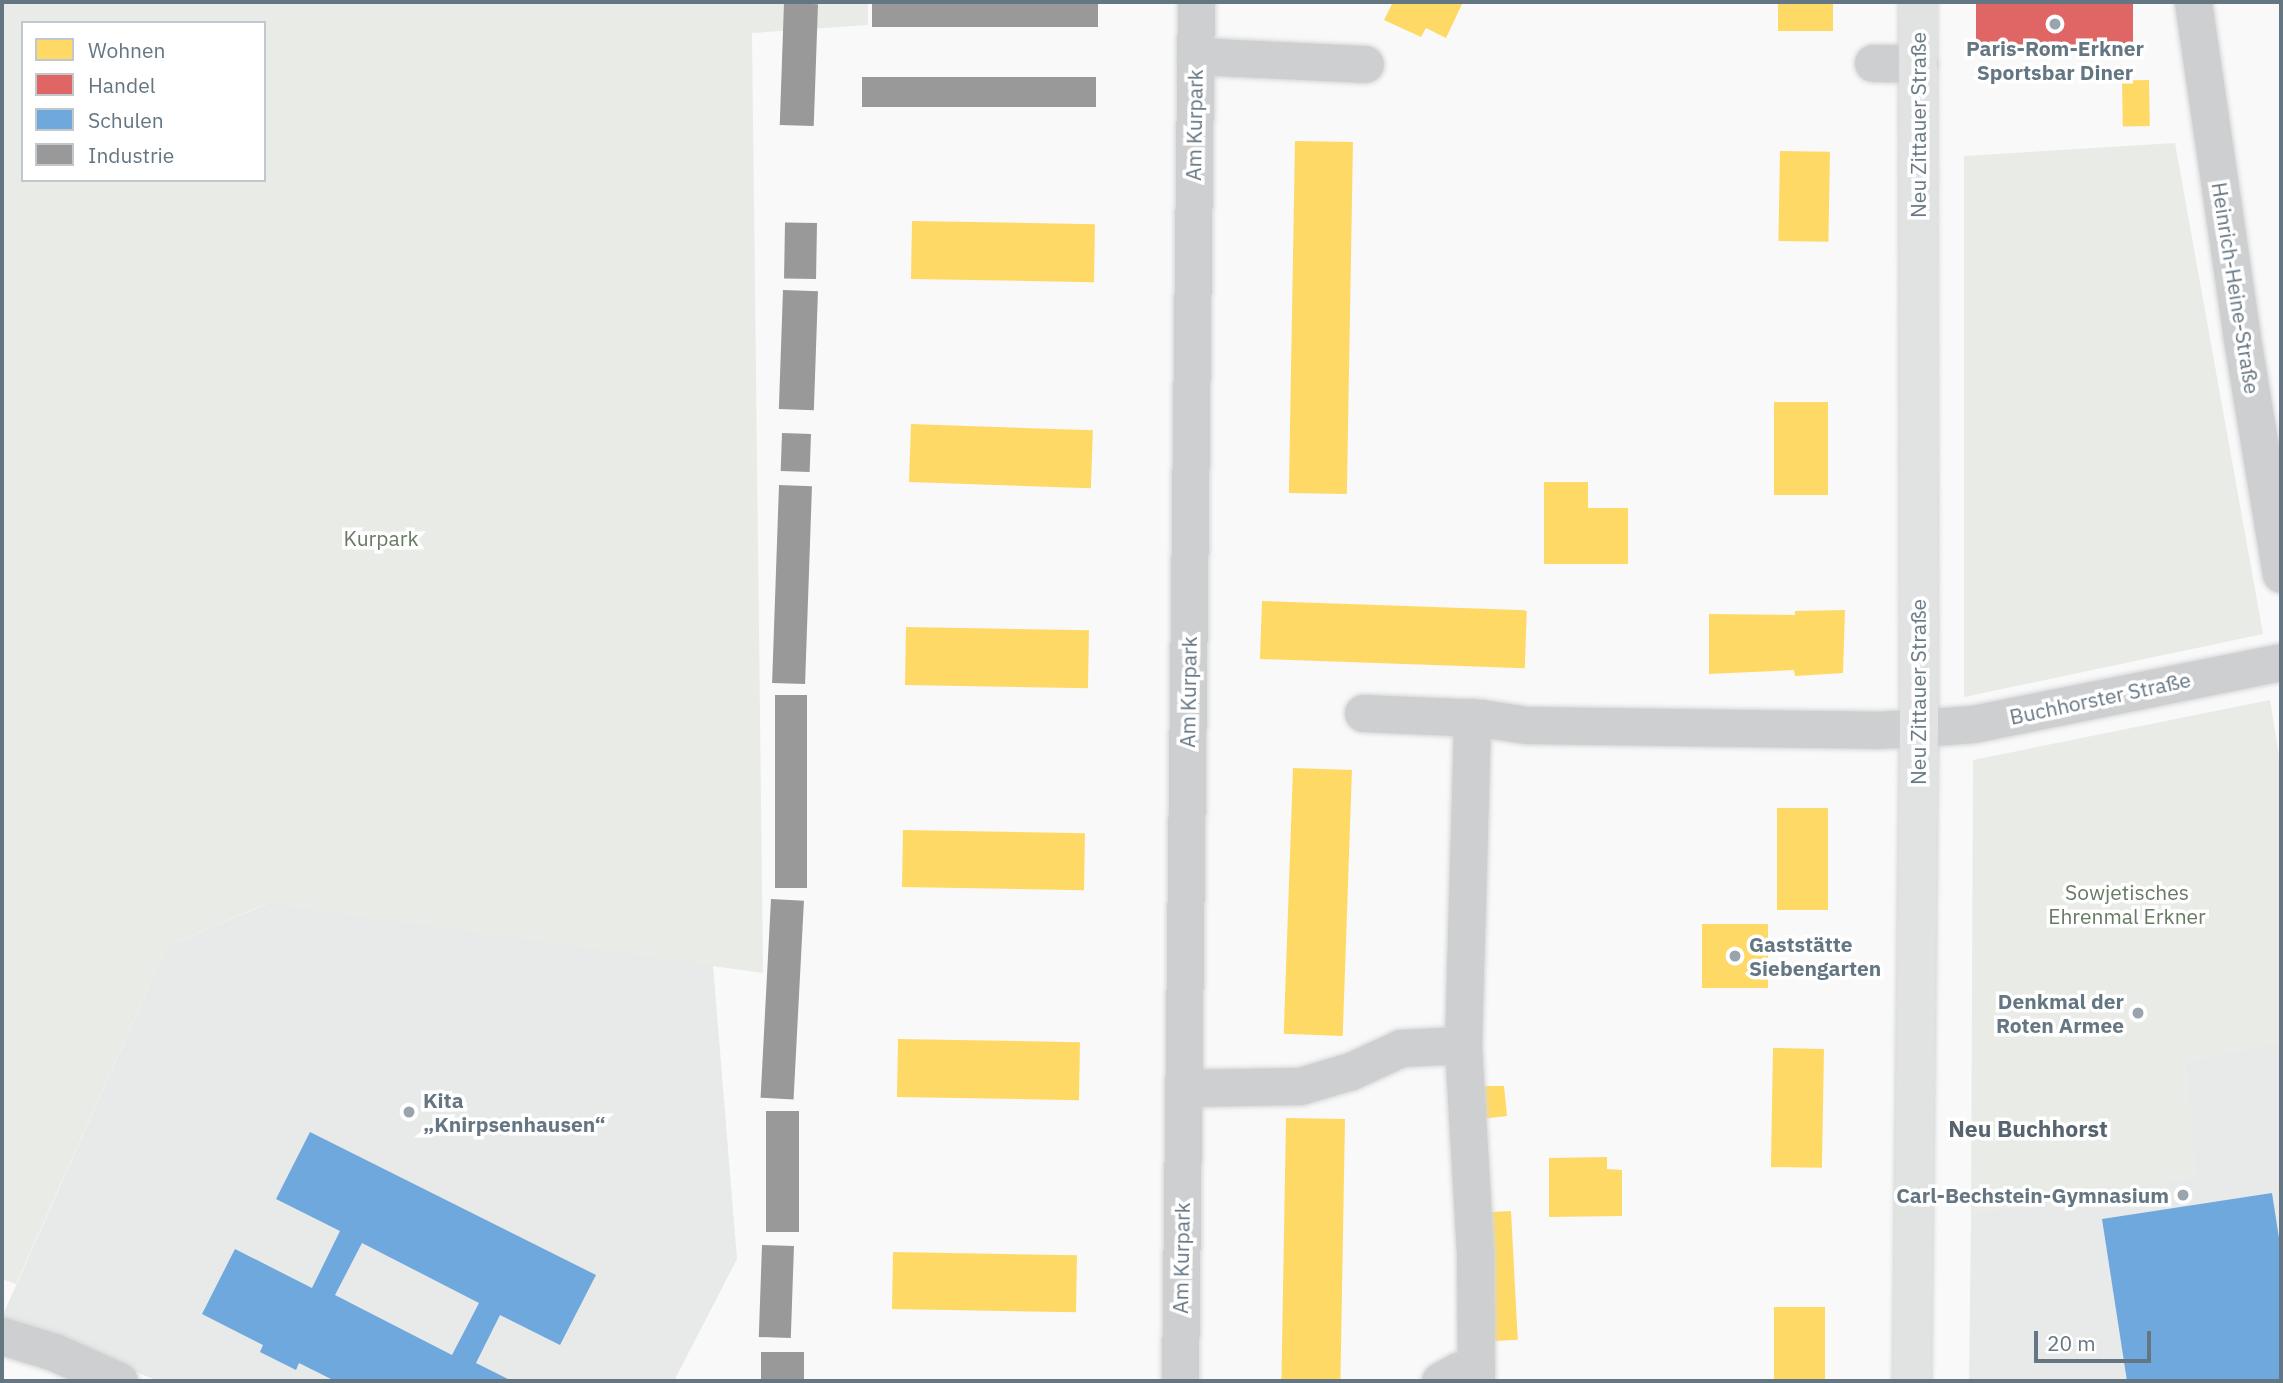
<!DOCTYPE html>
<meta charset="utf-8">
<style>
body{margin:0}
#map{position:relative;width:2283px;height:1383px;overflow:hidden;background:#f9f9f9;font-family:"IBM Plex Sans",sans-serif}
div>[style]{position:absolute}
.built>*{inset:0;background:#e8e9e9}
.green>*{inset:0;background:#e8ebe6}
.homes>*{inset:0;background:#ffd966;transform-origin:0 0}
.shops>*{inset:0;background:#e06666;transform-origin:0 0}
.schools>*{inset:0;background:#6fa8dc}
.industry>*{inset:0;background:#999;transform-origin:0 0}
.roads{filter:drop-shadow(0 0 2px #d5d6d7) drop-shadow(0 0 2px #d5d6d7)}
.minor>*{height:37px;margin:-18.5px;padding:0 18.5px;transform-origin:18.5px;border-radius:18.5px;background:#cecfd0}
.major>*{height:38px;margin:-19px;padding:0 19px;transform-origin:19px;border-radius:19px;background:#e1e2e2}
.dots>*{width:19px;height:19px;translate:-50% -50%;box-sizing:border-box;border:4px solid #fff;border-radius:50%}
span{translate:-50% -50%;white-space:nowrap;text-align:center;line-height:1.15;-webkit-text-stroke:7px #fff;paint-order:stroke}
.poi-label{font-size:21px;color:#657683;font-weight:700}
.left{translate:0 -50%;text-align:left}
.right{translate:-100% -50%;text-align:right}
.street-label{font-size:21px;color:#657683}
.park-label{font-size:21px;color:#687a64}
.neighbourhood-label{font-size:23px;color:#57646e;font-weight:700}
.frame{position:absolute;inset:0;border:4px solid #657683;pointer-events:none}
.legend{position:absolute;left:21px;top:21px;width:245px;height:161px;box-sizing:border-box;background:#fff;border:2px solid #c1c8cd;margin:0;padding:9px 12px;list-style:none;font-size:21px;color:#657683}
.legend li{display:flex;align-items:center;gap:14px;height:35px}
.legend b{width:35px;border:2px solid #c1c8cd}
.scale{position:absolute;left:2034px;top:1331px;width:117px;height:32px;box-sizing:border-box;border:4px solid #657683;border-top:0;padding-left:9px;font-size:21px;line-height:24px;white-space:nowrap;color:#657683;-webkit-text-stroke:5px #fff;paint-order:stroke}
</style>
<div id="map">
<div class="built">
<div style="clip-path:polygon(269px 903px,713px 965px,737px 1259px,674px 1381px,158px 1381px,2px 1317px,167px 946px)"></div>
<div style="clip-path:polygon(2281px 1041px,2281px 1381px,1969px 1381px,1971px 1214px,2196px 1176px,2185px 1061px)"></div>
</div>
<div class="green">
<div style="clip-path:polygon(evenodd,2px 2px,868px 2px,868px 25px,752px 33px,763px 973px,268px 903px,167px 946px,16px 1284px,2px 1279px,2px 2px,23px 23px,264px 23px,264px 180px,23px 180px,23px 23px)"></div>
<div style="clip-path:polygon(2175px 143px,2263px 634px,1964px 697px,1964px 156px)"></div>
<div style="clip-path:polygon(2270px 700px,2281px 768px,2281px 1041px,2185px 1061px,2197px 1176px,1971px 1214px,1973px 760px)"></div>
</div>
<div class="homes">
<div style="clip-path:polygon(1393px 2px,1463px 2px,1446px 38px,1426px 28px,1421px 37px,1384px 20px)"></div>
<div style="left:1778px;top:2px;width:55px;height:29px"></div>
<div style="left:2149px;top:80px;width:46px;height:27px;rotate:89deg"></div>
<div style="left:1295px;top:141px;width:58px;height:352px;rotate:1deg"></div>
<div style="left:1780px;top:151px;width:50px;height:90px;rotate:1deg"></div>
<div style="left:912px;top:221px;width:183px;height:58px;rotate:1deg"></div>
<div style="left:1828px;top:402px;width:93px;height:54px;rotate:90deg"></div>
<div style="left:911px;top:424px;width:182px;height:58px;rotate:2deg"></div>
<div style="clip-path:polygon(1544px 482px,1588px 482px,1588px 508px,1628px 508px,1628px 564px,1544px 564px)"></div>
<div style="left:1262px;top:601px;width:265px;height:58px;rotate:2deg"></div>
<div style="clip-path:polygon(1845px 610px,1843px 673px,1795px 676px,1794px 670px,1709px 674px,1709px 614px,1795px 615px,1795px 611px)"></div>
<div style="left:906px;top:627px;width:183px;height:58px;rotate:1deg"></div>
<div style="left:1293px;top:768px;width:59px;height:266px;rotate:2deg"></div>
<div style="left:1777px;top:808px;width:51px;height:102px"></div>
<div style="left:903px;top:830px;width:182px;height:57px;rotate:1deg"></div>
<div style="left:1702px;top:924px;width:66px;height:64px"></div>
<div style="left:898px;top:1039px;width:182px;height:58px;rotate:1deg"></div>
<div style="left:1773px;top:1048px;width:51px;height:119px;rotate:1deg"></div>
<div style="clip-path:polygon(1480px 1086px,1504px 1086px,1507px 1116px,1481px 1119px)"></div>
<div style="left:1286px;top:1118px;width:59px;height:263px;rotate:1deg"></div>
<div style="clip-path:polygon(1607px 1157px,1607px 1169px,1622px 1170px,1622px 1216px,1549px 1217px,1549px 1158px)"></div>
<div style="left:1511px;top:1211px;width:129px;height:29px;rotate:87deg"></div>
<div style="left:893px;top:1252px;width:184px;height:57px;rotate:1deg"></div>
<div style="left:1774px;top:1307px;width:51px;height:74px"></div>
</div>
<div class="shops">
<div style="left:1976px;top:2px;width:157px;height:49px"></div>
</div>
<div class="schools">
<div style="clip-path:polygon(evenodd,310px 1132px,596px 1275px,560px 1345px,500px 1315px,476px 1363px,512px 1381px,335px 1381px,299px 1363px,296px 1370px,260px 1352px,263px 1345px,202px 1314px,235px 1249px,312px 1288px,340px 1231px,276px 1199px,310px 1132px,362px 1243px,479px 1303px,452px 1355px,335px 1295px,362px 1243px)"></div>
<div style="clip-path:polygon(2272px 1193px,2281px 1251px,2281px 1381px,2127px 1381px,2102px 1219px)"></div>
</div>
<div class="industry">
<div style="left:872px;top:2px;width:226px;height:25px"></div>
<div style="left:784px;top:3px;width:34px;height:122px;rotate:2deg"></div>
<div style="left:862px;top:77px;width:234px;height:30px"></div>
<div style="left:817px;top:223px;width:56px;height:32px;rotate:91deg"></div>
<div style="left:783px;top:290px;width:35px;height:119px;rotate:2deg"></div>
<div style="left:782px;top:433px;width:29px;height:38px;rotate:2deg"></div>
<div style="left:779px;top:485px;width:33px;height:198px;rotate:2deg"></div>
<div style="left:775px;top:695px;width:32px;height:193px"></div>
<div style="left:771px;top:899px;width:33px;height:199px;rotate:3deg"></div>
<div style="left:766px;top:1111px;width:33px;height:121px"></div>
<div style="left:762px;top:1245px;width:32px;height:92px;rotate:2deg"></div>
<div style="left:761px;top:1352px;width:43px;height:29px"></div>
</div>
<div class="roads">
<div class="minor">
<div style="left:2193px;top:2px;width:334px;rotate:81.7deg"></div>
<div style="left:2241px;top:333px;width:244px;rotate:80.6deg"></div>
<div style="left:1195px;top:56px;width:170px;rotate:2.7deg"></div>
<div style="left:1873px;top:63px;width:46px;rotate:1.2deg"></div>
<div style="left:1363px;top:713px;width:118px;rotate:2.4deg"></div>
<div style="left:1481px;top:718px;width:46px;rotate:8.8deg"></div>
<div style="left:1526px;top:725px;width:348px;rotate:0.8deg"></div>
<div style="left:1874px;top:730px;width:45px;rotate:-2.5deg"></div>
<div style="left:1919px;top:728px;width:54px;rotate:-4.2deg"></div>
<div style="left:1973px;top:724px;width:314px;rotate:-11.4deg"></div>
<div style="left:1463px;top:1045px;width:328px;rotate:-88.4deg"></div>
<div style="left:1183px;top:1088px;width:117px;rotate:-1deg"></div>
<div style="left:1300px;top:1086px;width:53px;rotate:-16.4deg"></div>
<div style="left:1351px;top:1071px;width:55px;rotate:-24.7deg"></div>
<div style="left:1401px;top:1048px;width:62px;rotate:-2.8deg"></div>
<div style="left:1463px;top:1045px;width:206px;rotate:86.7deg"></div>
<div style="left:1475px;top:1251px;width:130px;rotate:89.6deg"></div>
<div style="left:2px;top:1336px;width:54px;rotate:17.1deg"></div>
<div style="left:54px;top:1352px;width:71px;rotate:24deg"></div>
<div style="left:1180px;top:1381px;width:1379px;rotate:-89.34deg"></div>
<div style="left:1440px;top:1381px;width:21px;rotate:-29deg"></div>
<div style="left:1458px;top:1371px;width:18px"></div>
</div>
<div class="major">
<div style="left:1912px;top:1381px;width:653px;rotate:-89.39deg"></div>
<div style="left:1919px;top:728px;width:726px;rotate:-90.08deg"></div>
</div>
</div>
<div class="dots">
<div style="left:2055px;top:24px;background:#99a4ac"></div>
<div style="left:1735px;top:956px;background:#99a4ac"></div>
<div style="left:2138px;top:1013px;background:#99a4ac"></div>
<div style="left:409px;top:1112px;background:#99a4ac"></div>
<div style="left:2183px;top:1195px;background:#99a4ac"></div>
</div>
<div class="poi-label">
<span style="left:2055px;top:60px">Paris-Rom-Erkner<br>Sportsbar Diner</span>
<span class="left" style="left:1749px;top:956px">Gaststätte<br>Siebengarten</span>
<span class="right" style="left:2124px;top:1013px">Denkmal der<br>Roten Armee</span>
<span class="left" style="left:423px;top:1112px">Kita<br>„Knirpsenhausen“</span>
<span class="right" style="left:2169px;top:1195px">Carl-Bechstein-Gymnasium</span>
</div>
<div class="street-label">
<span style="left:1194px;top:125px;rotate:-89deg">Am Kurpark</span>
<span style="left:1918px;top:125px;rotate:-90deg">Neu Zittauer Straße</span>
<span style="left:2236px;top:288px;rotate:81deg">Heinrich-Heine-Straße</span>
<span style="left:1188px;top:692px;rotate:-89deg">Am Kurpark</span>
<span style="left:1918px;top:692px;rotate:-90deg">Neu Zittauer Straße</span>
<span style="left:2100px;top:698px;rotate:-12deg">Buchhorster Straße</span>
<span style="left:1181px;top:1258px;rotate:-89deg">Am Kurpark</span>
</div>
<div class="park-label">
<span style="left:381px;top:538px">Kurpark</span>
<span style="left:2127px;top:904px">Sowjetisches<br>Ehrenmal Erkner</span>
</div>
<div class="neighbourhood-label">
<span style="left:2028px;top:1128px">Neu Buchhorst</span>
</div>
<div class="frame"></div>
<ul class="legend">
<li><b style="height:19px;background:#ffd966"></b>Wohnen</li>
<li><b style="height:19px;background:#e06666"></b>Handel</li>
<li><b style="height:19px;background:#6fa8dc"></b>Schulen</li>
<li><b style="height:19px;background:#999"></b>Industrie</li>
</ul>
<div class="scale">20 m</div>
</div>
